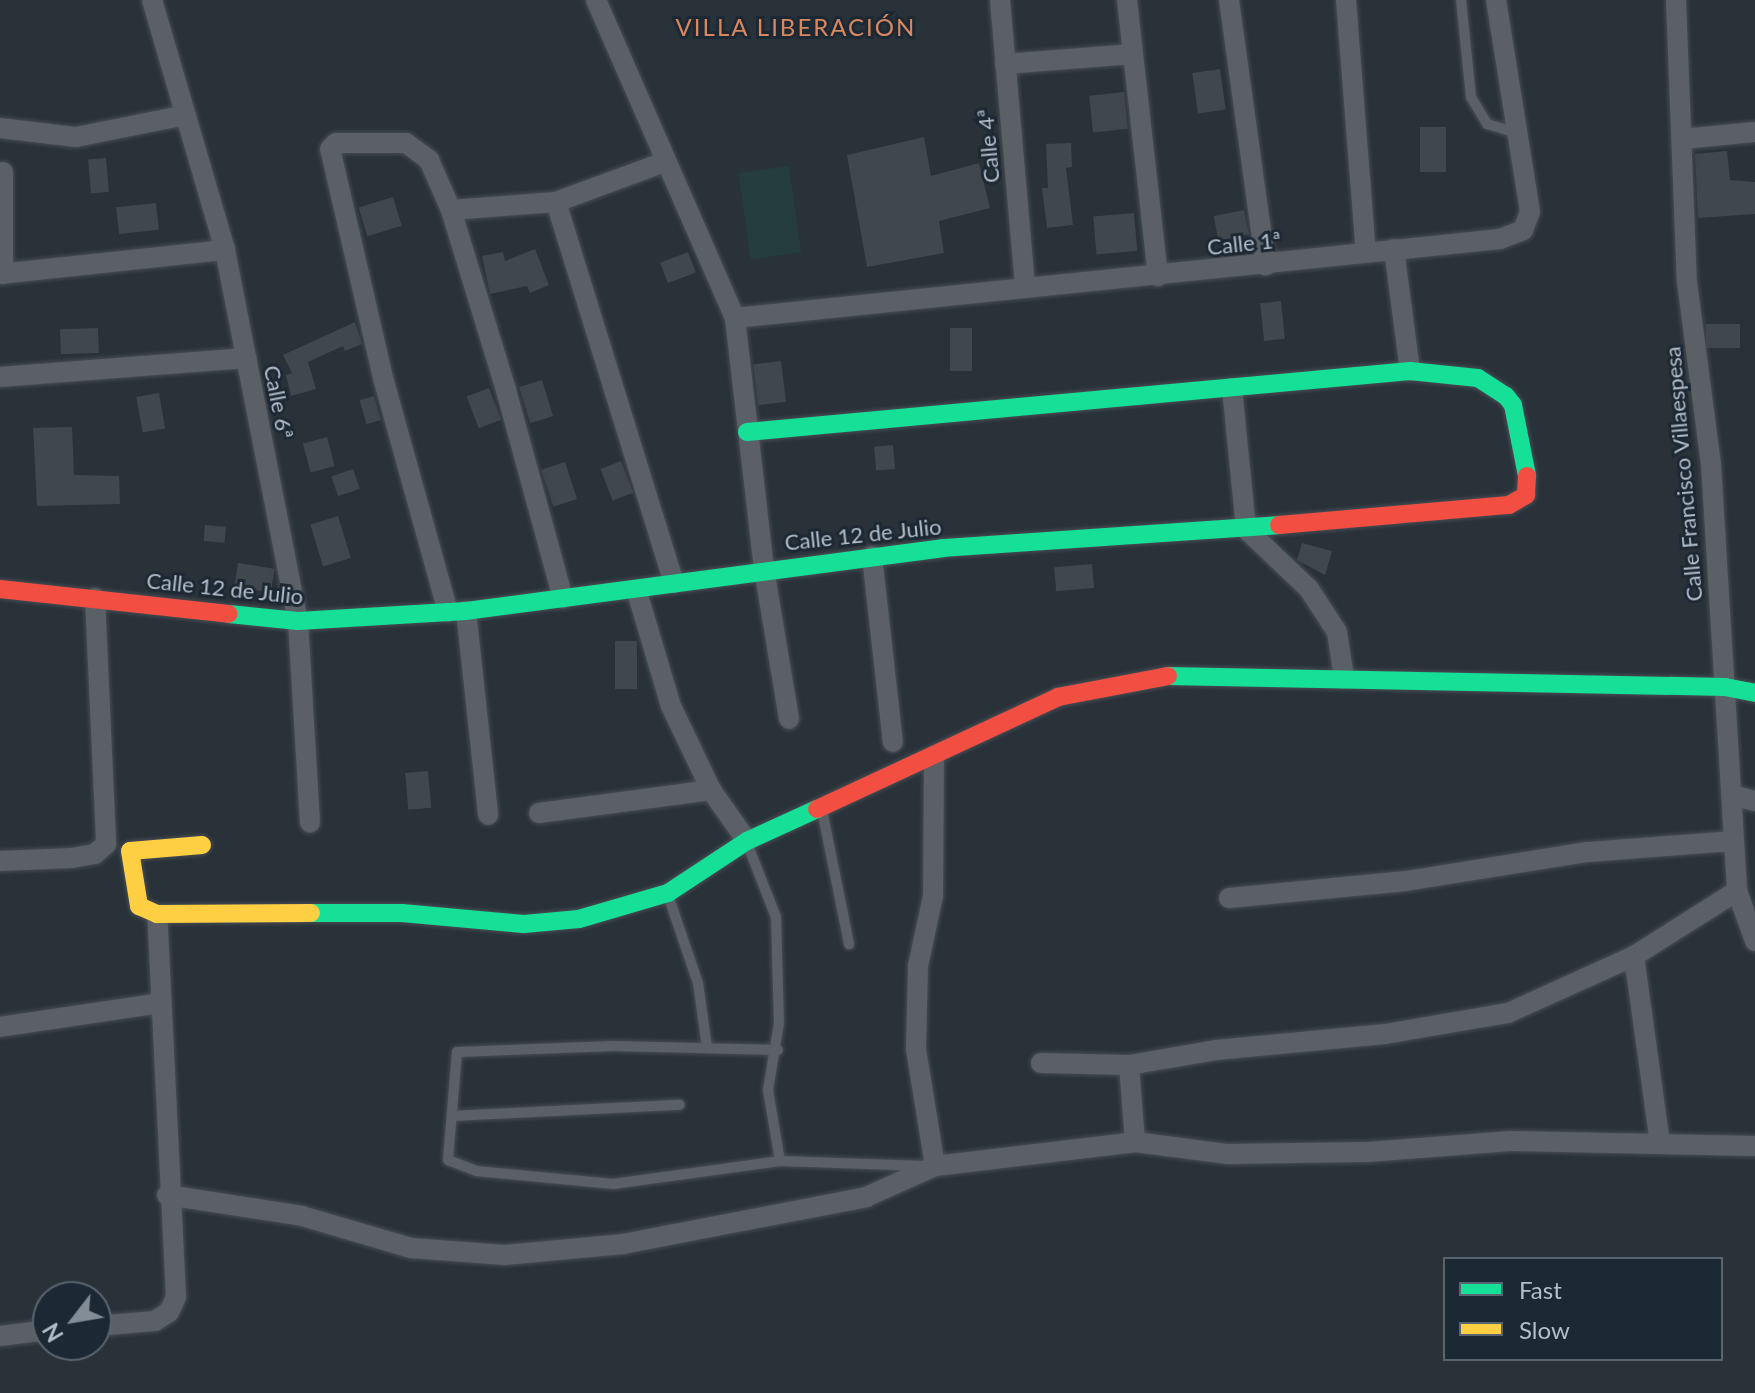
<!DOCTYPE html>
<meta charset="utf-8">
<style>
body{margin:0}
#map{position:relative;width:1755px;height:1393px;overflow:hidden;background:#293139;font-family:Lato,sans-serif}
div>[style]{position:absolute}
.green>*{inset:0;background:#263d3f;transform-origin:0 0}
.building>*{inset:0;background:#40474d;transform-origin:0 0}
.roads{filter:drop-shadow(0 0 2px #484d53) drop-shadow(0 0 2px #484d53)}
.lane>*{height:10px;margin:-5px;padding:0 5px;transform-origin:5px;border-radius:5px;background:#5a6066}
.street>*{height:20px;margin:-10px;padding:0 10px;transform-origin:10px;border-radius:10px;background:#5a6066}
.fast>*{height:18px;margin:-9px;padding:0 9px;transform-origin:9px;border-radius:9px;background:#16e098}
.slow>*{height:18px;margin:-9px;padding:0 9px;transform-origin:9px;border-radius:9px;background:#ffcf43}
.jam>*{height:18px;margin:-9px;padding:0 9px;transform-origin:9px;border-radius:9px;background:#f24e42}
span{translate:-50% -50%;white-space:nowrap;text-align:center;line-height:1.15;-webkit-text-stroke:6px #1c2834;paint-order:stroke}
.street-label{font-size:22px;color:#b3beca}
.neighbourhood-label{font-size:24px;color:#d9875f;letter-spacing:2px}
.legend{position:absolute;left:1443px;top:1257px;width:280px;height:104px;box-sizing:border-box;background:#1c2834;border:2px solid #586470;margin:0;padding:10px 14px;list-style:none;font-size:24px;color:#b3beca}
.legend li{display:flex;align-items:center;gap:16px;height:40px}
.legend b{width:40px;border:2px solid #586470}
.north{position:absolute;left:32px;top:1281px;width:80px;height:80px;box-sizing:border-box;background:#1c2834;border:2px solid #586470;border-radius:50%;rotate:239deg;font-size:22px;font-weight:700;line-height:32px;text-align:center;color:#b3beca}
.north::after{content:'';display:block;margin:auto;width:28px;height:36px;background:#838d97;clip-path:polygon(50% 0,100% 100%,50% 72%,0 100%)}
</style>
<div id="map">
<div class="green">
<div style="left:789px;top:166px;width:87px;height:51px;rotate:82deg"></div>
</div>
<div class="building">
<div style="left:1220px;top:69px;width:41px;height:28px;rotate:82deg"></div>
<div style="left:1124px;top:92px;width:37px;height:35px;rotate:84deg"></div>
<div style="left:1420px;top:127px;width:26px;height:45px"></div>
<div style="clip-path:polygon(924px 137px,931px 176px,979px 163px,990px 208px,939px 221px,944px 253px,867px 267px,847px 155px)"></div>
<div style="clip-path:polygon(1071px 143px,1072px 167px,1066px 168px,1073px 225px,1047px 228px,1042px 188px,1048px 188px,1046px 144px)"></div>
<div style="clip-path:polygon(1727px 151px,1730px 180px,1755px 182px,1755px 214px,1698px 218px,1695px 154px)"></div>
<div style="left:106px;top:158px;width:34px;height:18px;rotate:85deg"></div>
<div style="left:393px;top:197px;width:30px;height:36px;rotate:73deg"></div>
<div style="left:156px;top:203px;width:27px;height:40px;rotate:84deg"></div>
<div style="left:1244px;top:210px;width:25px;height:31px;rotate:79deg"></div>
<div style="left:1134px;top:213px;width:38px;height:41px;rotate:85deg"></div>
<div style="clip-path:polygon(535px 249px,549px 285px,530px 293px,527px 286px,490px 294px,482px 256px,503px 252px,505px 261px)"></div>
<div style="left:688px;top:252px;width:22px;height:30px;rotate:69deg"></div>
<div style="left:1281px;top:301px;width:38px;height:21px;rotate:84deg"></div>
<div style="clip-path:polygon(355px 322px,362px 344px,345px 351px,343px 346px,308px 362px,316px 389px,291px 396px,286px 375px,292px 373px,283px 355px)"></div>
<div style="left:1706px;top:324px;width:34px;height:24px"></div>
<div style="left:98px;top:328px;width:25px;height:38px;rotate:88deg"></div>
<div style="left:950px;top:328px;width:22px;height:43px"></div>
<div style="left:781px;top:361px;width:41px;height:28px;rotate:83deg"></div>
<div style="left:542px;top:380px;width:38px;height:24px;rotate:73deg"></div>
<div style="left:489px;top:388px;width:34px;height:24px;rotate:69deg"></div>
<div style="left:159px;top:393px;width:36px;height:23px;rotate:80deg"></div>
<div style="left:374px;top:396px;width:25px;height:15px;rotate:74deg"></div>
<div style="clip-path:polygon(72px 427px,74px 475px,119px 476px,120px 504px,37px 506px,33px 428px)"></div>
<div style="left:327px;top:437px;width:30px;height:25px;rotate:75deg"></div>
<div style="left:893px;top:445px;width:24px;height:19px;rotate:85deg"></div>
<div style="left:621px;top:461px;width:34px;height:22px;rotate:69deg"></div>
<div style="left:565px;top:462px;width:39px;height:25px;rotate:72deg"></div>
<div style="left:353px;top:469px;width:21px;height:23px;rotate:71deg"></div>
<div style="left:338px;top:516px;width:44px;height:29px;rotate:73deg"></div>
<div style="left:205px;top:525px;width:21px;height:16px;rotate:5deg"></div>
<div style="clip-path:polygon(1302px 543px,1332px 551px,1325px 575px,1297px 560px)"></div>
<div style="left:238px;top:563px;width:37px;height:24px;rotate:9deg"></div>
<div style="left:1092px;top:564px;width:24px;height:38px;rotate:85deg"></div>
<div style="left:615px;top:641px;width:22px;height:48px"></div>
<div style="left:428px;top:771px;width:37px;height:23px;rotate:85deg"></div>
</div>
<div class="roads">
<div class="lane">
<div style="left:1461px;top:0;width:98px;rotate:84.1deg"></div>
<div style="left:1471px;top:97px;width:31px;rotate:59deg"></div>
<div style="left:1487px;top:124px;width:31px;rotate:17deg"></div>
<div style="left:822px;top:810px;width:137px;rotate:78.6deg"></div>
<div style="left:747px;top:843px;width:79px;rotate:68.6deg"></div>
<div style="left:776px;top:917px;width:106px;rotate:88.4deg"></div>
<div style="left:779px;top:1023px;width:68px;rotate:99.3deg"></div>
<div style="left:768px;top:1090px;width:72px;rotate:80.4deg"></div>
<div style="left:668px;top:895px;width:93px;rotate:71.2deg"></div>
<div style="left:698px;top:983px;width:65px;rotate:82deg"></div>
<div style="left:778px;top:1050px;width:164px;rotate:-178.6deg"></div>
<div style="left:614px;top:1046px;width:157px;rotate:177.8deg"></div>
<div style="left:457px;top:1052px;width:108px;rotate:94.8deg"></div>
<div style="left:448px;top:1160px;width:30px;rotate:21deg"></div>
<div style="left:476px;top:1171px;width:138px;rotate:5.4deg"></div>
<div style="left:613px;top:1184px;width:169px;rotate:-7.8deg"></div>
<div style="left:780px;top:1161px;width:145px;rotate:2deg"></div>
<div style="left:452px;top:1116px;width:228px;rotate:-2.8deg"></div>
</div>
<div class="street">
<div style="left:152px;top:0;width:260px;rotate:73.7deg"></div>
<div style="left:225px;top:250px;width:378px;rotate:78.9deg"></div>
<div style="left:298px;top:621px;width:202px;rotate:86.6deg"></div>
<div style="left:596px;top:0;width:347px;rotate:66.4deg"></div>
<div style="left:735px;top:318px;width:253px;rotate:83.4deg"></div>
<div style="left:764px;top:569px;width:152px;rotate:80.5deg"></div>
<div style="left:1000px;top:0;width:289px;rotate:85deg"></div>
<div style="left:1127px;top:0;width:278px;rotate:83.6deg"></div>
<div style="left:1229px;top:0;width:268px;rotate:82.1deg"></div>
<div style="left:1346px;top:0;width:253px;rotate:85.5deg"></div>
<div style="left:1676px;top:0;width:282px;rotate:87.8deg"></div>
<div style="left:1687px;top:282px;width:184px;rotate:82.5deg"></div>
<div style="left:1711px;top:464px;width:428px;rotate:86.5deg"></div>
<div style="left:1737px;top:891px;width:53px;rotate:70.2deg"></div>
<div style="left:1005px;top:64px;width:128px;rotate:-4.5deg"></div>
<div style="left:0;top:128px;width:77px;rotate:6.8deg"></div>
<div style="left:76px;top:137px;width:112px;rotate:-11.3deg"></div>
<div style="left:1682px;top:139px;width:73px;rotate:-5.5deg"></div>
<div style="left:3px;top:172px;width:102px;rotate:90deg"></div>
<div style="left:556px;top:202px;width:399px;rotate:72.8deg"></div>
<div style="left:451px;top:210px;width:105px;rotate:-4.4deg"></div>
<div style="left:556px;top:202px;width:116px;rotate:-20.2deg"></div>
<div style="left:1394px;top:249px;width:123px;rotate:82.5deg"></div>
<div style="left:0;top:274px;width:226px;rotate:-6.1deg"></div>
<div style="left:735px;top:318px;width:769px;rotate:-5.9deg"></div>
<div style="left:1500px;top:239px;width:25px;rotate:-21deg"></div>
<div style="left:1523px;top:230px;width:19px;rotate:-69deg"></div>
<div style="left:1530px;top:212px;width:215px;rotate:-99.1deg"></div>
<div style="left:0;top:377px;width:247px;rotate:-4.4deg"></div>
<div style="left:1232px;top:388px;width:142px;rotate:84.3deg"></div>
<div style="left:1246px;top:529px;width:87px;rotate:43.6deg"></div>
<div style="left:1309px;top:589px;width:51px;rotate:56.9deg"></div>
<div style="left:1337px;top:632px;width:47px;rotate:81.3deg"></div>
<div style="left:872px;top:556px;width:187px;rotate:83.6deg"></div>
<div style="left:637px;top:592px;width:119px;rotate:73.4deg"></div>
<div style="left:671px;top:706px;width:93px;rotate:64.5deg"></div>
<div style="left:711px;top:790px;width:62px;rotate:54.8deg"></div>
<div style="left:95px;top:598px;width:246px;rotate:87.4deg"></div>
<div style="left:466px;top:611px;width:205px;rotate:83.8deg"></div>
<div style="left:448px;top:612px;width:239px;rotate:-105.5deg"></div>
<div style="left:384px;top:382px;width:239px;rotate:-103deg"></div>
<div style="left:330px;top:149px;width:8px;rotate:-45deg"></div>
<div style="left:336px;top:143px;width:70px"></div>
<div style="left:406px;top:143px;width:29px;rotate:36deg"></div>
<div style="left:429px;top:160px;width:55px;rotate:66.3deg"></div>
<div style="left:451px;top:210px;width:188px;rotate:73deg"></div>
<div style="left:506px;top:390px;width:216px;rotate:74.7deg"></div>
<div style="left:934px;top:758px;width:138px;rotate:90.4deg"></div>
<div style="left:933px;top:896px;width:72px;rotate:102.1deg"></div>
<div style="left:918px;top:966px;width:83px;rotate:91.4deg"></div>
<div style="left:916px;top:1049px;width:119px;rotate:80.8deg"></div>
<div style="left:1732px;top:795px;width:24px;rotate:15deg"></div>
<div style="left:539px;top:813px;width:174px;rotate:-7.6deg"></div>
<div style="left:0;top:861px;width:72px;rotate:-2.4deg"></div>
<div style="left:72px;top:858px;width:23px;rotate:-10deg"></div>
<div style="left:95px;top:854px;width:15px;rotate:-42deg"></div>
<div style="left:1229px;top:898px;width:178px;rotate:-5.5deg"></div>
<div style="left:1406px;top:881px;width:184px;rotate:-9.1deg"></div>
<div style="left:1588px;top:852px;width:146px;rotate:-4.3deg"></div>
<div style="left:1634px;top:956px;width:189px;rotate:82.1deg"></div>
<div style="left:0;top:1027px;width:162px;rotate:-8.5deg"></div>
<div style="left:1041px;top:1063px;width:88px;rotate:1.3deg"></div>
<div style="left:1129px;top:1065px;width:88px;rotate:-9.8deg"></div>
<div style="left:1216px;top:1050px;width:170px;rotate:-5.4deg"></div>
<div style="left:1385px;top:1034px;width:125px;rotate:-9.7deg"></div>
<div style="left:1508px;top:1013px;width:138px;rotate:-24.3deg"></div>
<div style="left:1634px;top:956px;width:122px;rotate:-32.3deg"></div>
<div style="left:1129px;top:1065px;width:77px;rotate:85.5deg"></div>
<div style="left:167px;top:1195px;width:137px;rotate:8.8deg"></div>
<div style="left:302px;top:1216px;width:114px;rotate:16.4deg"></div>
<div style="left:411px;top:1248px;width:94px;rotate:4.3deg"></div>
<div style="left:505px;top:1255px;width:119px;rotate:-5.3deg"></div>
<div style="left:623px;top:1244px;width:248px;rotate:-10.9deg"></div>
<div style="left:866px;top:1197px;width:76px;rotate:-24.2deg"></div>
<div style="left:935px;top:1166px;width:201px;rotate:-6.8deg"></div>
<div style="left:1135px;top:1142px;width:94px;rotate:7.4deg"></div>
<div style="left:1228px;top:1154px;width:140px;rotate:-0.8deg"></div>
<div style="left:1368px;top:1152px;width:143px;rotate:-4.4deg"></div>
<div style="left:1511px;top:1141px;width:244px;rotate:1.2deg"></div>
<div style="left:96px;top:1326px;width:59px;rotate:-4.8deg"></div>
<div style="left:155px;top:1321px;width:17px;rotate:-33deg"></div>
<div style="left:169px;top:1312px;width:17px;rotate:-65deg"></div>
<div style="left:176px;top:1297px;width:383px;rotate:-92.8deg"></div>
<div style="left:0;top:1336px;width:48px;rotate:-7.1deg"></div>
</div>
<div class="fast">
<div style="left:747px;top:432px;width:666px;rotate:-5.26deg"></div>
<div style="left:1410px;top:371px;width:68px;rotate:5.9deg"></div>
<div style="left:1478px;top:378px;width:33px;rotate:33deg"></div>
<div style="left:1506px;top:396px;width:11px;rotate:52deg"></div>
<div style="left:1513px;top:405px;width:72px;rotate:78.8deg"></div>
<div style="left:229px;top:614px;width:69px;rotate:5.8deg"></div>
<div style="left:298px;top:621px;width:168px;rotate:-3.4deg"></div>
<div style="left:466px;top:611px;width:481px;rotate:-7.5deg"></div>
<div style="left:943px;top:548px;width:337px;rotate:-3.9deg"></div>
<div style="left:1168px;top:676px;width:557px;rotate:1.13deg"></div>
<div style="left:1725px;top:687px;width:31px;rotate:11deg"></div>
<div style="left:311px;top:913px;width:91px"></div>
<div style="left:402px;top:913px;width:122px;rotate:5.2deg"></div>
<div style="left:524px;top:924px;width:55px;rotate:-5.2deg"></div>
<div style="left:579px;top:919px;width:93px;rotate:-16.3deg"></div>
<div style="left:668px;top:893px;width:95px;rotate:-33.4deg"></div>
<div style="left:747px;top:841px;width:77px;rotate:-24.6deg"></div>
</div>
<div class="slow">
<div style="left:202px;top:845px;width:72px;rotate:175.2deg"></div>
<div style="left:130px;top:851px;width:56px;rotate:80.7deg"></div>
<div style="left:139px;top:906px;width:20px;rotate:24deg"></div>
<div style="left:157px;top:914px;width:154px;rotate:-0.4deg"></div>
</div>
<div class="jam">
<div style="left:1279px;top:525px;width:231px;rotate:-5deg"></div>
<div style="left:1509px;top:505px;width:20px;rotate:-30deg"></div>
<div style="left:1526px;top:495px;width:19px;rotate:-87deg"></div>
<div style="left:0;top:589px;width:230px;rotate:6.2deg"></div>
<div style="left:817px;top:809px;width:266px;rotate:-24.9deg"></div>
<div style="left:1058px;top:697px;width:112px;rotate:-10.8deg"></div>
</div>
</div>
<div class="street-label">
<span style="left:988px;top:146px;rotate:-95deg">Calle 4ª</span>
<span style="left:1244px;top:243px;rotate:-6deg">Calle 1ª</span>
<span style="left:279px;top:402px;rotate:79deg">Calle 6ª</span>
<span style="left:1683px;top:474px;rotate:-95deg">Calle Francisco Villaespesa</span>
<span style="left:863px;top:534px;rotate:-6deg">Calle 12 de Julio</span>
<span style="left:225px;top:588px;rotate:6deg">Calle 12 de Julio</span>
</div>
<div class="neighbourhood-label">
<span style="left:796px;top:27px">VILLA LIBERACIÓN</span>
</div>
<ul class="legend">
<li><b style="height:10px;background:#16e098"></b>Fast</li>
<li><b style="height:10px;background:#ffcf43"></b>Slow</li>
</ul>
<div class="north">N</div>
</div>
